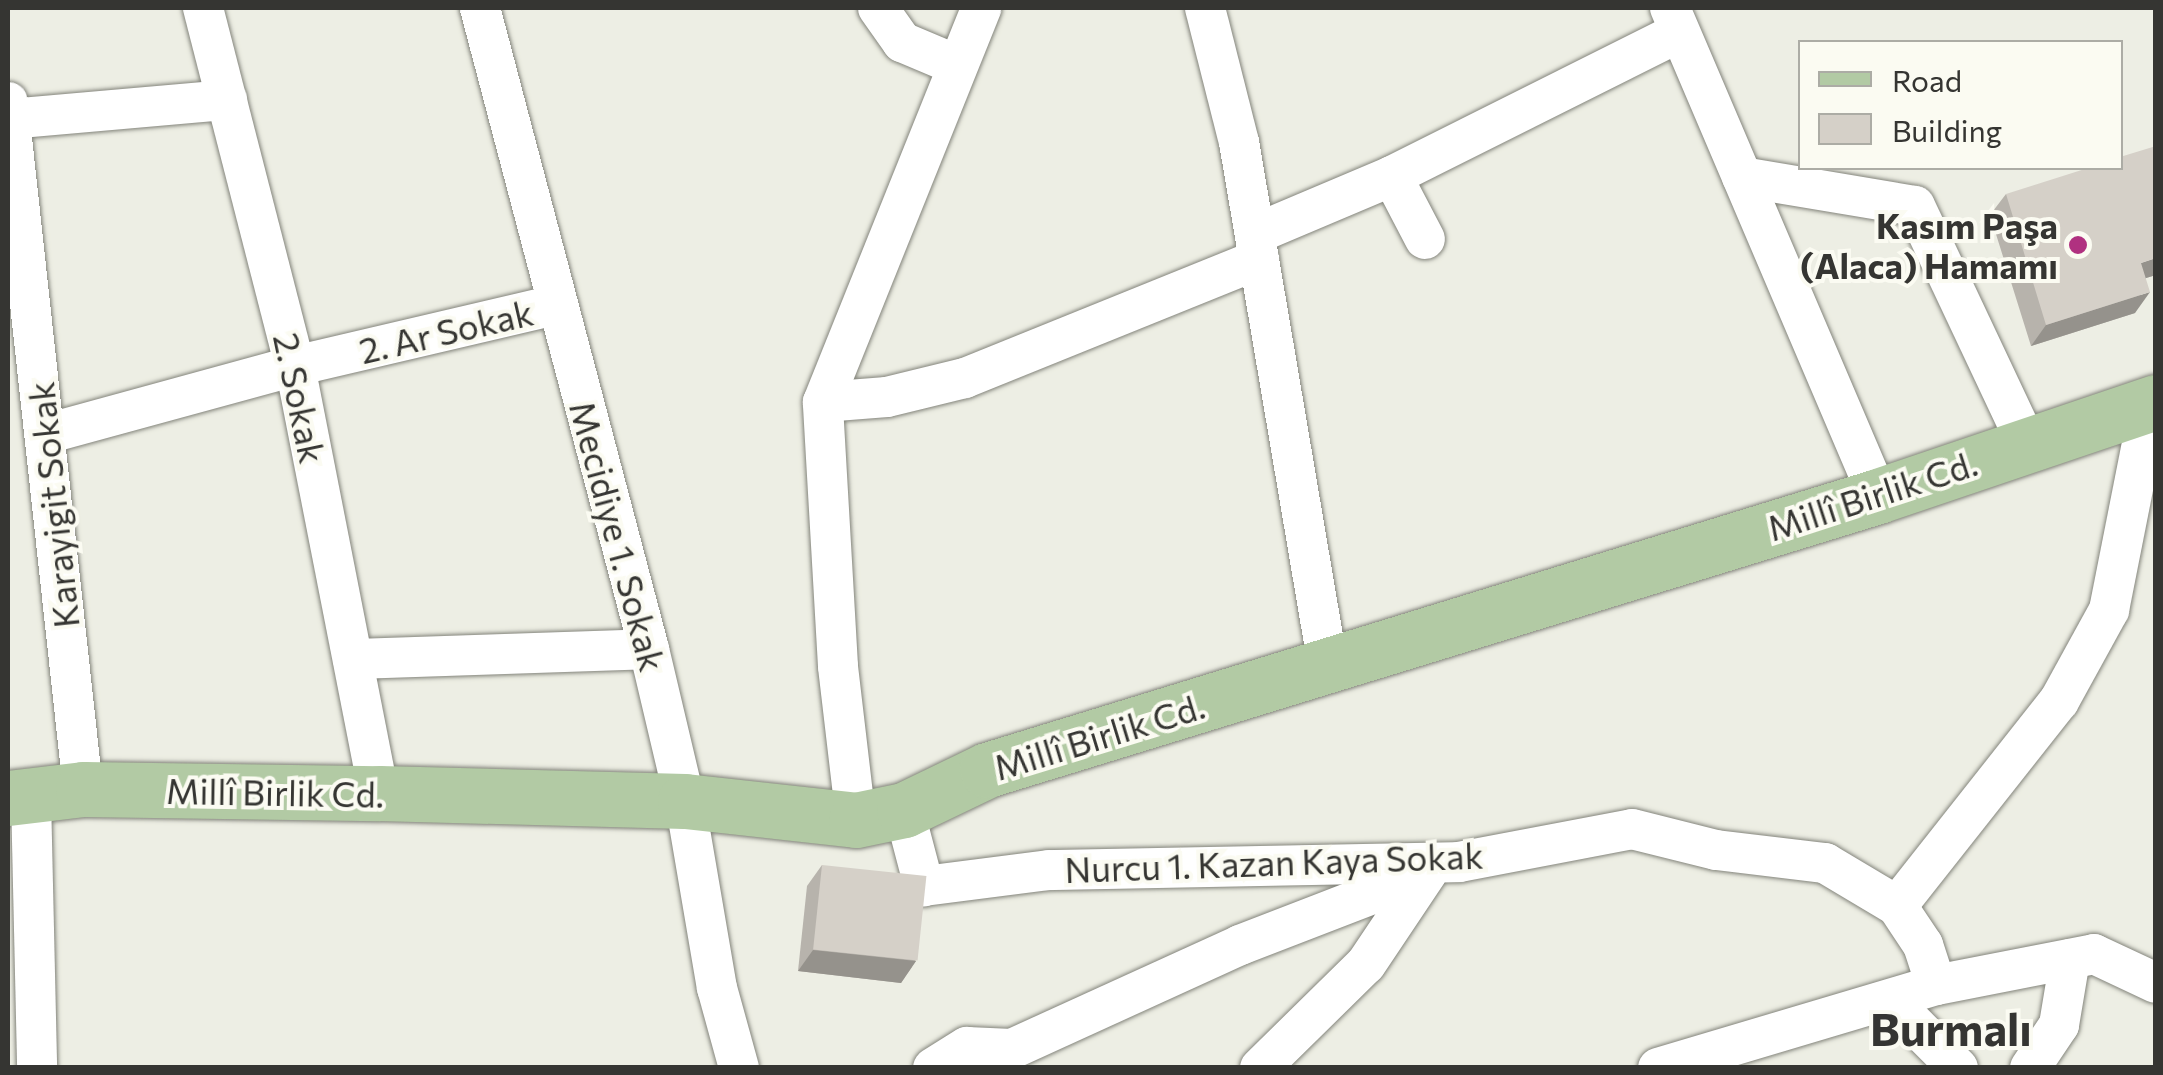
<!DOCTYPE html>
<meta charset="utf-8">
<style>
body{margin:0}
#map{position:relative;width:2163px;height:1075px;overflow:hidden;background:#edeee4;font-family:Commissioner,sans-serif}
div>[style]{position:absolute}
.roads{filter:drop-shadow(0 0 2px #83847b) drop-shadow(0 0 2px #83847b)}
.street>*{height:40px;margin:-20px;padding:0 20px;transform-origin:20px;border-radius:20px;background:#fff}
.primary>*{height:55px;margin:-27.5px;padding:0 27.5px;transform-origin:27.5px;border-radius:27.5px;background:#b2caa4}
.wall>*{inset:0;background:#b7b3ac}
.shaded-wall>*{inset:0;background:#95928c}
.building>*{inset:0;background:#d5d0c8;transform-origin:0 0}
.dots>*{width:28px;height:28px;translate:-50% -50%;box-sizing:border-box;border:5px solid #fbfbf2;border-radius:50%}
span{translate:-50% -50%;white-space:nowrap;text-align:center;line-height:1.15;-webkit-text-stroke:8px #fbfbf2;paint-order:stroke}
.poi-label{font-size:35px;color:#353532;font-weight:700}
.right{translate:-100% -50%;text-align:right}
.street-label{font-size:35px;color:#353532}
.district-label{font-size:45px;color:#353532;font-weight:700}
.frame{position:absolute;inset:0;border:10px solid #353532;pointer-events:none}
.legend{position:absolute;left:1798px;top:40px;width:325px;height:130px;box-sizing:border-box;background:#fbfbf2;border:2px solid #acaca5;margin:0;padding:12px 18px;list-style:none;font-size:30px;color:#353532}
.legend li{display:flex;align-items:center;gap:20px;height:50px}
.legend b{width:50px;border:2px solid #acaca5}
</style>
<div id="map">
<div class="roads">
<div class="street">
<div style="left:203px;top:8px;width:370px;rotate:75.6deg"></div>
<div style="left:295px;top:366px;width:435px;rotate:78.9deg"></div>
<div style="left:480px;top:8px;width:663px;rotate:75.23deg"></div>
<div style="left:649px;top:649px;width:156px;rotate:76.7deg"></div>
<div style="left:685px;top:801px;width:190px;rotate:80.3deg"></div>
<div style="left:717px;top:988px;width:83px;rotate:74.6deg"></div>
<div style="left:878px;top:8px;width:42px;rotate:54.8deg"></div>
<div style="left:902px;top:42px;width:56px;rotate:22.9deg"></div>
<div style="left:1205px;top:8px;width:138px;rotate:75.8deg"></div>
<div style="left:1239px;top:142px;width:532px;rotate:80.36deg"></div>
<div style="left:1670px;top:8px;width:530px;rotate:66.91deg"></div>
<div style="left:8px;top:102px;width:691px;rotate:83.77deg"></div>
<div style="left:8px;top:119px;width:220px;rotate:-5deg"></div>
<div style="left:1392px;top:176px;width:71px;rotate:62.4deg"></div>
<div style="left:1742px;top:177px;width:175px;rotate:9.5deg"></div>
<div style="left:1915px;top:206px;width:263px;rotate:64.8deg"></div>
<div style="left:1255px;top:234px;width:149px;rotate:-22.9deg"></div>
<div style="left:1392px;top:176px;width:321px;rotate:-26.6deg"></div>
<div style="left:823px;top:402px;width:64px;rotate:-4.5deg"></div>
<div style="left:887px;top:397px;width:80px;rotate:-13.7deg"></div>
<div style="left:965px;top:378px;width:317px;rotate:-22deg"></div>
<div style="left:46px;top:434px;width:258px;rotate:-15.3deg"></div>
<div style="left:295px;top:366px;width:268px;rotate:-13.2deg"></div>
<div style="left:353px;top:659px;width:296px;rotate:-1.9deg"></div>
<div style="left:31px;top:797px;width:271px;rotate:88.7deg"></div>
<div style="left:904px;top:810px;width:79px;rotate:75.3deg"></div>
<div style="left:924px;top:886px;width:126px;rotate:-7.3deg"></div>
<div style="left:1049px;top:870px;width:410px;rotate:-1.1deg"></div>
<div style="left:1459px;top:862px;width:176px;rotate:-10.8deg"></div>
<div style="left:1632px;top:829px;width:87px;rotate:14deg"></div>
<div style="left:1716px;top:850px;width:110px;rotate:6.8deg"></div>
<div style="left:1825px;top:863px;width:84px;rotate:30.8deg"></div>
<div style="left:1897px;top:906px;width:47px;rotate:56.3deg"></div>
<div style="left:1923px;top:945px;width:42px;rotate:72deg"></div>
<div style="left:856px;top:820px;width:155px;rotate:-96.7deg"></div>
<div style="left:838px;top:666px;width:264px;rotate:-93.3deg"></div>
<div style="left:823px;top:402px;width:424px;rotate:-68.1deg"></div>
<div style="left:1897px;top:906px;width:261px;rotate:-51.7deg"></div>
<div style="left:2059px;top:701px;width:104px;rotate:-61.2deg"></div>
<div style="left:2109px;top:610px;width:211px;rotate:-78.8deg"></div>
<div style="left:1893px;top:1003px;width:92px;rotate:45deg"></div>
<div style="left:933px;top:1068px;width:40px;rotate:-32deg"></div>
<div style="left:967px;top:1047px;width:45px;rotate:2.5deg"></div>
<div style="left:1012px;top:1049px;width:251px;rotate:-24.5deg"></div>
<div style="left:1240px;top:945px;width:200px;rotate:-21.1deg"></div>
<div style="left:1260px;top:1068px;width:148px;rotate:-44.5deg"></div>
<div style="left:1366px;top:964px;width:110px;rotate:-56.2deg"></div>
<div style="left:1658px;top:1068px;width:290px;rotate:-16.6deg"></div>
<div style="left:1936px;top:985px;width:161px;rotate:-11.1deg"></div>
<div style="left:2094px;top:954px;width:68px;rotate:25.1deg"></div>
<div style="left:2030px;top:1068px;width:52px;rotate:-56deg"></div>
<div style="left:2059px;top:1025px;width:67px;rotate:-80.5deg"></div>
</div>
<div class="primary">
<div style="left:8px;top:798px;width:76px;rotate:-6.8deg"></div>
<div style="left:83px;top:789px;width:296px;rotate:0.8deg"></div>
<div style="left:379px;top:793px;width:306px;rotate:1.5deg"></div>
<div style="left:685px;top:801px;width:172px;rotate:6.3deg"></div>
<div style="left:856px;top:820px;width:49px;rotate:-11.8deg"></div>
<div style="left:904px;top:810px;width:92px;rotate:-25.7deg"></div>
<div style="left:987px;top:770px;width:932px;rotate:-17.09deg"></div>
<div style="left:1878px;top:496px;width:293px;rotate:-18.7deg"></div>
</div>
</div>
<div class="wall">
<div style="clip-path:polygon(2006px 194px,2156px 275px,2146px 278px,2135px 313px,2031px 346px,1990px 215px)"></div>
<div style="clip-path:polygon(822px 865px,916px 961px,901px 983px,798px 971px,807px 886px)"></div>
</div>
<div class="shaded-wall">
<div style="clip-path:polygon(2156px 258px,2156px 275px,2126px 284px,2141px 263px)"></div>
<div style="clip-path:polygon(2150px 292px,2135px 313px,2031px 346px,2046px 325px)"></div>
<div style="clip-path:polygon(813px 950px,916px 961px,901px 983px,798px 971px)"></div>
</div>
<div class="building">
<div style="clip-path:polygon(2156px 146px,2156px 258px,2141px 263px,2150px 292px,2046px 325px,2006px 194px,2088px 168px,2120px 168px,2120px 157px)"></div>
<div style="left:822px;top:865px;width:105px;height:85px;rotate:6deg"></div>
</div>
<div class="dots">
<div style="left:2078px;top:245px;background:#b03180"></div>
</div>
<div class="poi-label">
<span class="right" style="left:2058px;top:245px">Kasım Paşa<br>(Alaca) Hamamı</span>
</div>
<div class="street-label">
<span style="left:446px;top:331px;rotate:-13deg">2. Ar Sokak</span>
<span style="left:300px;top:398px;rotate:78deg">2. Sokak</span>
<span style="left:1872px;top:495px;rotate:-18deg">Millî Birlik Cd.</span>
<span style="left:53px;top:505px;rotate:-96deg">Karayigit Sokak</span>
<span style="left:618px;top:536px;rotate:75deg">Mecidiye 1. Sokak</span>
<span style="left:1099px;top:736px;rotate:-17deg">Millî Birlik Cd.</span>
<span style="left:275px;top:792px;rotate:1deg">Millî Birlik Cd.</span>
<span style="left:1274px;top:862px;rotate:-2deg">Nurcu 1. Kazan Kaya Sokak</span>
</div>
<div class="district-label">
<span style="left:1951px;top:1028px">Burmalı</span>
</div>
<div class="frame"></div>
<ul class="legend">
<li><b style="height:12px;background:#b2caa4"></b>Road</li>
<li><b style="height:28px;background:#d5d0c8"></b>Building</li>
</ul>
</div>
